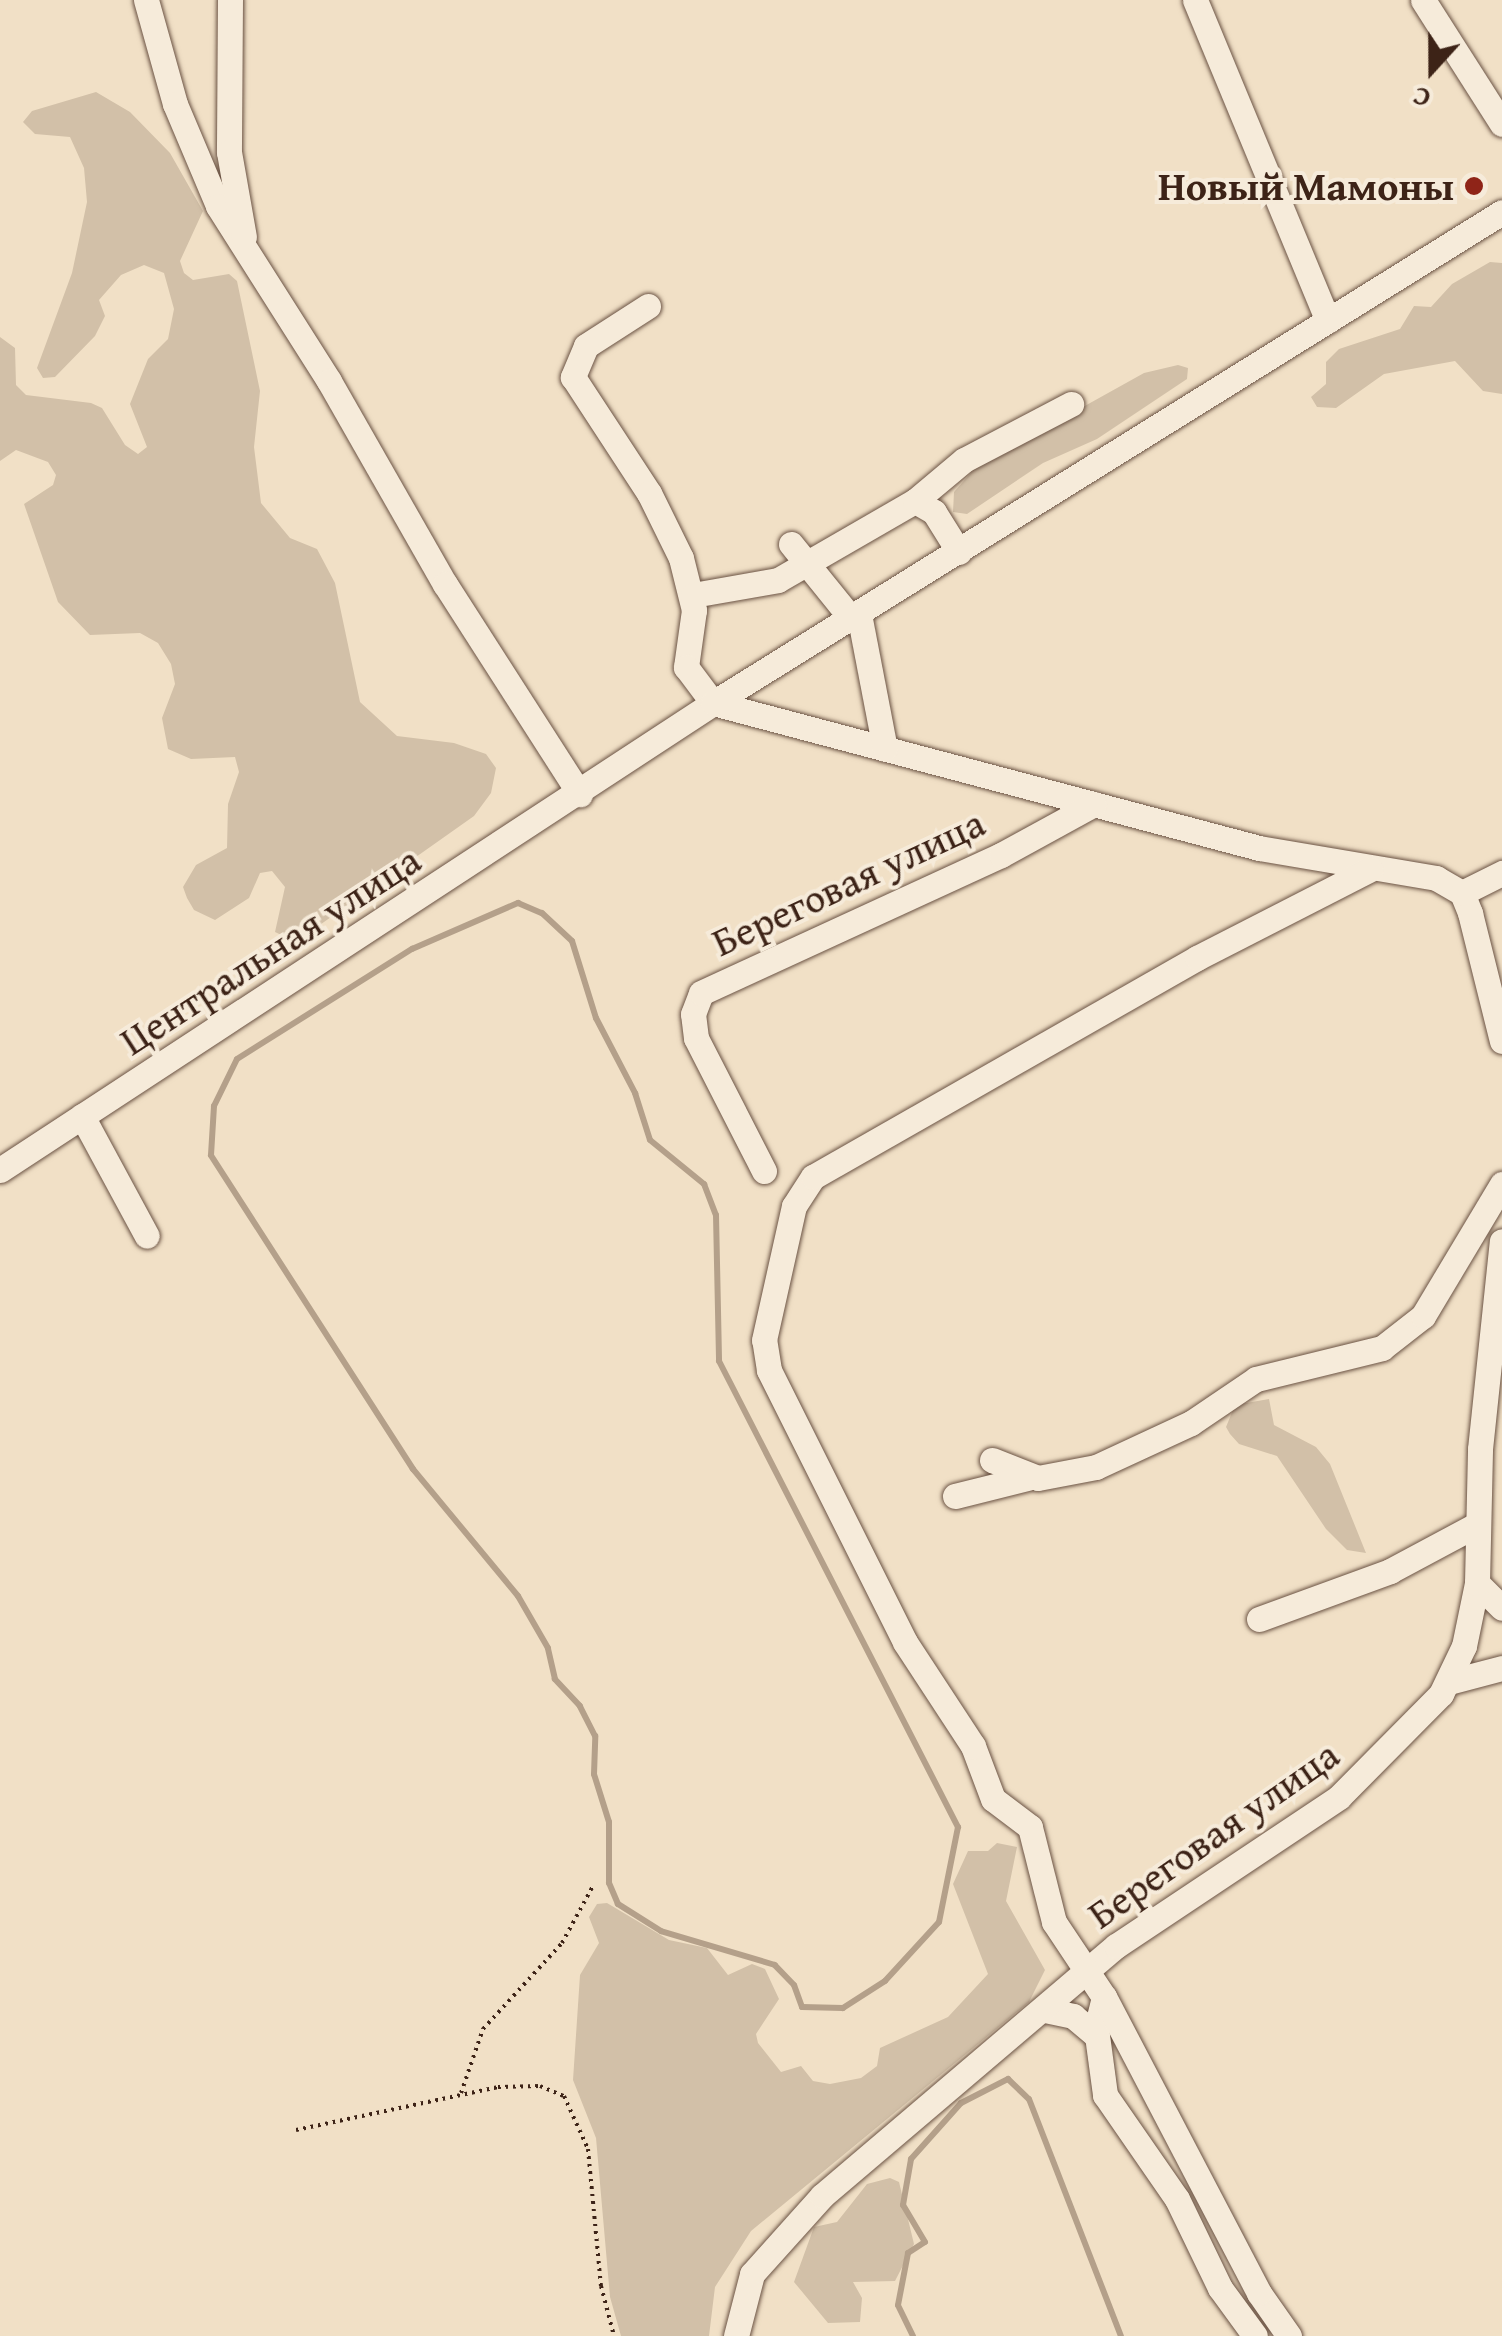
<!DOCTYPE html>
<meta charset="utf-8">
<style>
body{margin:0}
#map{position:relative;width:1502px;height:2336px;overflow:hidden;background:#f1e0c6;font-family:"Gentium Book Plus",serif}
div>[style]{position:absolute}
.green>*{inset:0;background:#d2c0a8}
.stream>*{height:6px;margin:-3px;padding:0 3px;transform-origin:3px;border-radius:3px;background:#b4a08a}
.path>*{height:4px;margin-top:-2px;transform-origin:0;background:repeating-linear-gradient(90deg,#3d2317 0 2.5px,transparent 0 7.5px)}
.roads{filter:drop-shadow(0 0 2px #6a5243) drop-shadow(0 0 2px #6a5243)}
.minor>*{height:25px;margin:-12.5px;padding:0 12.5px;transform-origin:12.5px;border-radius:12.5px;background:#f6ebda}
.dots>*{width:28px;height:28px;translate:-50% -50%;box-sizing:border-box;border:5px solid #f6ebda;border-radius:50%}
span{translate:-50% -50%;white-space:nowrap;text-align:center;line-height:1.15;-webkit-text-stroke:8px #f6ebda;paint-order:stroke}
.poi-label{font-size:40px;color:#3d2317;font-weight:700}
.right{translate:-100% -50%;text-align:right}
.street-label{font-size:40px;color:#3d2317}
.north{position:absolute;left:1382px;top:20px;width:100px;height:100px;-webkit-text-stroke:8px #f6ebda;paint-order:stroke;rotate:201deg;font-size:28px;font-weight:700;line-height:40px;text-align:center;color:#3d2317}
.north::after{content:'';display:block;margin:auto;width:35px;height:45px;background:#3d2317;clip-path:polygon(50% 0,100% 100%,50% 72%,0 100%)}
</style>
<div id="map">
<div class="green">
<div style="clip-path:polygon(96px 92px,130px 112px,170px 153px,203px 211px,180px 261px,184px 273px,193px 280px,229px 274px,237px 281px,260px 391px,254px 447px,261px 503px,290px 538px,317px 549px,335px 583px,360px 702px,397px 736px,454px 743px,486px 754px,496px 768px,491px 793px,474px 816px,307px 934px,290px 939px,275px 932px,285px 887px,272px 871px,260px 873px,249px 898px,215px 920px,194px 910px,187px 898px,183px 887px,196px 865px,227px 848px,228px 804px,239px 772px,235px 757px,191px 759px,168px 749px,162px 718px,175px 684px,171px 664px,158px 643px,140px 633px,90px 635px,58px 602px,24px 504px,53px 485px,56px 475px,48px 462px,16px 450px,0 461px,0 337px,15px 348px,16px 385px,26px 395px,91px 403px,102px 408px,125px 445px,138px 454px,147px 447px,130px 404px,148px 359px,168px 339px,174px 309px,164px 273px,144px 265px,121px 275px,99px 300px,105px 316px,95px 336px,55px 377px,43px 378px,37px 368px,72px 273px,87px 202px,84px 168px,70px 137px,35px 134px,23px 122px,32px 111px)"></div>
<div style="clip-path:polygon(1490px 262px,1502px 263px,1502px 394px,1483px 391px,1455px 361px,1384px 374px,1336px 408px,1317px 407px,1311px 397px,1326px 384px,1326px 362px,1339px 349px,1400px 329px,1414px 306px,1431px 307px,1452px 284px)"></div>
<div style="clip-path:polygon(1178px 365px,1188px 368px,1187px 379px,1097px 439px,1043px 463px,967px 514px,953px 512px,954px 492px,977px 466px,1144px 373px)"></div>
<div style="clip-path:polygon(1269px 1399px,1274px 1425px,1316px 1447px,1330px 1464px,1366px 1553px,1347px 1550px,1326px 1529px,1277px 1456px,1239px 1444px,1230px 1434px,1226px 1427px,1235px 1405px)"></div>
<div style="clip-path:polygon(997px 1843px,1017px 1847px,1006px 1901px,1045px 1970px,1029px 2002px,751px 2231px,715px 2287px,709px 2336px,621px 2336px,610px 2297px,596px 2138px,573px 2080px,580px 1975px,599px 1943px,589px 1917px,597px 1904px,607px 1903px,669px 1940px,707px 1948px,728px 1975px,752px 1964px,765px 1969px,779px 1999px,756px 2034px,758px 2043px,781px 2072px,801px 2066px,813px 2081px,830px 2084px,861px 2078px,877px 2066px,880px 2048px,948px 2017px,988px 1974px,953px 1884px,968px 1851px,988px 1851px)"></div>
<div style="clip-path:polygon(890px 2178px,899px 2182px,914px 2244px,895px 2281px,853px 2282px,862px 2298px,860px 2322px,828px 2323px,794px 2282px,814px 2227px,837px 2222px,867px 2184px)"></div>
</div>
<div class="stream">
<div style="left:518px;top:903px;width:26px;rotate:23deg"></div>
<div style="left:542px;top:913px;width:41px;rotate:43deg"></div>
<div style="left:572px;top:941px;width:81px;rotate:72.7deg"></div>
<div style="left:596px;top:1018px;width:85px;rotate:62.5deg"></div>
<div style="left:635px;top:1093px;width:49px;rotate:72.3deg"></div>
<div style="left:650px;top:1140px;width:70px;rotate:39.2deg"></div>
<div style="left:704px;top:1184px;width:33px;rotate:69deg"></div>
<div style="left:716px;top:1215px;width:146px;rotate:88.8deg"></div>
<div style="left:719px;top:1361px;width:524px;rotate:62.85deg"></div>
<div style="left:958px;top:1827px;width:97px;rotate:101.3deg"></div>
<div style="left:939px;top:1922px;width:80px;rotate:132.5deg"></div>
<div style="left:885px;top:1981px;width:50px;rotate:147.3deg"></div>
<div style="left:843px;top:2008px;width:41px;rotate:-178.6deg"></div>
<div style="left:802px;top:2007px;width:23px;rotate:-110deg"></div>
<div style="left:794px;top:1985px;width:28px;rotate:-134deg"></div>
<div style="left:775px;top:1965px;width:119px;rotate:-163.4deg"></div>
<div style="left:661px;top:1931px;width:51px;rotate:-147.9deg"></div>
<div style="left:618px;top:1904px;width:23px;rotate:-113deg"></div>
<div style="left:609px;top:1883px;width:61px;rotate:-90deg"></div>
<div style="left:609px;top:1822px;width:50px;rotate:-107.4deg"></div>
<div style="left:594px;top:1774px;width:38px;rotate:-88deg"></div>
<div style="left:595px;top:1736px;width:34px;rotate:-117deg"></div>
<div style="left:580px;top:1706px;width:37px;rotate:-133deg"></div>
<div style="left:555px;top:1679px;width:32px;rotate:-103deg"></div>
<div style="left:548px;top:1648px;width:60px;rotate:-120deg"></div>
<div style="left:518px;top:1596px;width:165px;rotate:-129.6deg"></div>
<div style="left:413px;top:1469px;width:373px;rotate:-122.8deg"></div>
<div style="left:211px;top:1155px;width:49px;rotate:-86.5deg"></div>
<div style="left:214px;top:1106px;width:52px;rotate:-63.9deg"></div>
<div style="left:237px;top:1059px;width:207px;rotate:-32.2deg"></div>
<div style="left:412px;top:949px;width:116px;rotate:-23.5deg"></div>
<div style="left:913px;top:2336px;width:34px;rotate:-116deg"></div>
<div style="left:898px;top:2305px;width:53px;rotate:-79.1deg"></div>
<div style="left:908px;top:2253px;width:20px;rotate:-33deg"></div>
<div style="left:925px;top:2242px;width:43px;rotate:-120.7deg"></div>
<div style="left:903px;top:2205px;width:47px;rotate:-80.1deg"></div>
<div style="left:911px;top:2159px;width:75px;rotate:-48.2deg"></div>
<div style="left:961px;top:2103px;width:53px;rotate:-27.1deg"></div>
<div style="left:1008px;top:2079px;width:29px;rotate:44deg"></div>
<div style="left:1029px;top:2099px;width:254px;rotate:68.8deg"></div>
</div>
<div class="path">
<div style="left:461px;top:2093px;width:68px;rotate:-71deg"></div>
<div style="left:483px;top:2029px;width:117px;rotate:-47.4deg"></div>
<div style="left:562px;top:1943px;width:65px;rotate:-61.5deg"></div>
<div style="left:296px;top:2130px;width:207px;rotate:-12deg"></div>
<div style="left:498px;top:2087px;width:42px;rotate:-1.4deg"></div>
<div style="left:540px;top:2086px;width:26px;rotate:23deg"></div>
<div style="left:564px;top:2096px;width:58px;rotate:65.6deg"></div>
<div style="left:588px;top:2149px;width:138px;rotate:84.6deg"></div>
<div style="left:601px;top:2286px;width:52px;rotate:75.4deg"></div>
</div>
<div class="roads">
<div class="minor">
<div style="left:146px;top:0;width:108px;rotate:74.4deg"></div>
<div style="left:175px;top:104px;width:111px;rotate:67.1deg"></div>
<div style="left:218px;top:206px;width:207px;rotate:57.6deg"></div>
<div style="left:329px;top:381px;width:234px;rotate:60.3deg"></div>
<div style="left:445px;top:584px;width:250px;rotate:57.3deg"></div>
<div style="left:230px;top:0;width:152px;rotate:90.4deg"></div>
<div style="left:229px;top:152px;width:86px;rotate:80deg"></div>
<div style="left:1195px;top:0;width:347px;rotate:67.5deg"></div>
<div style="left:1423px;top:0;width:147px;rotate:57.5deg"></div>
<div style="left:648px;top:306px;width:74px;rotate:147.2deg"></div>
<div style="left:586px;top:346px;width:34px;rotate:113deg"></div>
<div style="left:573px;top:377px;width:139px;rotate:56.8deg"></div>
<div style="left:649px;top:493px;width:72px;rotate:63.8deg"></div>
<div style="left:681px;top:558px;width:54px;rotate:76deg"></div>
<div style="left:694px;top:610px;width:58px;rotate:98deg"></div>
<div style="left:686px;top:667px;width:45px;rotate:53.1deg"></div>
<div style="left:713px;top:703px;width:565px;rotate:14.87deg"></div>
<div style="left:1259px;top:848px;width:180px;rotate:9.6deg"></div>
<div style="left:1436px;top:878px;width:30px;rotate:30deg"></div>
<div style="left:1462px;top:893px;width:22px;rotate:68deg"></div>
<div style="left:1470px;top:913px;width:132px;rotate:76deg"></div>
<div style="left:915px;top:501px;width:64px;rotate:-39.9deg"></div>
<div style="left:964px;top:460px;width:121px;rotate:-27.6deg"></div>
<div style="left:791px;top:544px;width:95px;rotate:51deg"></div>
<div style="left:693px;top:595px;width:86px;rotate:-10deg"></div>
<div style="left:778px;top:580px;width:158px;rotate:-30deg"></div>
<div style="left:915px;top:501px;width:22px;rotate:30deg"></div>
<div style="left:934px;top:512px;width:47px;rotate:58deg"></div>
<div style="left:859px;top:614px;width:137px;rotate:79.1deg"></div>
<div style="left:1462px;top:893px;width:45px;rotate:-26.6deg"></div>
<div style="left:82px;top:1116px;width:136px;rotate:61.6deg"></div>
<div style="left:0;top:1170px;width:852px;rotate:-33.22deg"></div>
<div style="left:713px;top:703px;width:929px;rotate:-31.89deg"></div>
<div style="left:764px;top:1171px;width:149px;rotate:-117.1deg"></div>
<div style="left:696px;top:1038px;width:24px;rotate:-97deg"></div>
<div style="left:693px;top:1014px;width:22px;rotate:-69deg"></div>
<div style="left:701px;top:993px;width:330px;rotate:-24.7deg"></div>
<div style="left:1001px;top:855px;width:106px;rotate:-28.7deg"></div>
<div style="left:992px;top:1460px;width:49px;rotate:21.4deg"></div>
<div style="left:1038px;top:1478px;width:59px;rotate:-10.7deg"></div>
<div style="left:1096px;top:1467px;width:105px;rotate:-24.9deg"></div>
<div style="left:1191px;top:1423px;width:78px;rotate:-34.1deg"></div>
<div style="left:1256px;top:1379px;width:130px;rotate:-13.8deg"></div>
<div style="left:1382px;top:1348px;width:52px;rotate:-38deg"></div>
<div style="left:1423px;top:1316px;width:154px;rotate:-59.1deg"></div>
<div style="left:955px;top:1496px;width:75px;rotate:-13.9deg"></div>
<div style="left:1477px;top:1583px;width:35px;rotate:45deg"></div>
<div style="left:1259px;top:1619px;width:140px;rotate:-20.1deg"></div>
<div style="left:1390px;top:1571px;width:98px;rotate:-28.1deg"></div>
<div style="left:1449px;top:1682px;width:55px;rotate:-14.8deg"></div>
<div style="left:1104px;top:1997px;width:32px;rotate:104deg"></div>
<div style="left:1096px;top:2028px;width:68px;rotate:82.3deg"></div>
<div style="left:1105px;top:2095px;width:126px;rotate:55.3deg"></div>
<div style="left:1177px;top:2199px;width:99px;rotate:64.2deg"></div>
<div style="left:1220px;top:2288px;width:59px;rotate:53.9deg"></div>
<div style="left:1045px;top:2010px;width:29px;rotate:12deg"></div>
<div style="left:1073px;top:2016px;width:31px;rotate:40deg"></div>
<div style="left:736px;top:2336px;width:64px;rotate:-75.5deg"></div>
<div style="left:752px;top:2274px;width:105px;rotate:-48.1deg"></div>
<div style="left:822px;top:2196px;width:386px;rotate:-40.4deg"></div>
<div style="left:1116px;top:1946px;width:268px;rotate:-33.7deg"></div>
<div style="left:1339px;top:1797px;width:145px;rotate:-45.3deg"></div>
<div style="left:1441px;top:1694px;width:53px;rotate:-64.4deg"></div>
<div style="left:1464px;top:1646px;width:64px;rotate:-78.3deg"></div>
<div style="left:1477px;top:1583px;width:134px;rotate:-88.7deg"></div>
<div style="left:1480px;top:1449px;width:209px;rotate:-84deg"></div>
<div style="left:1289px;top:2336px;width:52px;rotate:-124.9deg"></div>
<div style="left:1259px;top:2293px;width:334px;rotate:-117.6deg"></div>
<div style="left:1104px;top:1997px;width:90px;rotate:-123.7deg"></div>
<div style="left:1054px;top:1922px;width:98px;rotate:-104.2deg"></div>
<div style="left:1030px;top:1827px;width:46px;rotate:-142.9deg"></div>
<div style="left:993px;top:1799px;width:57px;rotate:-110.7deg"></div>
<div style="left:973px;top:1746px;width:124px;rotate:-123.2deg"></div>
<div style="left:905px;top:1642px;width:304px;rotate:-116.6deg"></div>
<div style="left:769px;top:1370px;width:30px;rotate:-99deg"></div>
<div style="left:764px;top:1340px;width:137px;rotate:-77.4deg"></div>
<div style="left:794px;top:1206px;width:35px;rotate:-57deg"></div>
<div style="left:813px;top:1177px;width:442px;rotate:-29.7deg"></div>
<div style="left:1197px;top:958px;width:195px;rotate:-27.1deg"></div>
</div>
</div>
<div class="dots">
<div style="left:1474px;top:186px;background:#8f2418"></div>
</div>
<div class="poi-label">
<span class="right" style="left:1454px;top:186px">Новый Мамоны</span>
</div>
<div class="street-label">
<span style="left:848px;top:882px;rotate:-25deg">Береговая улица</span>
<span style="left:270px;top:950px;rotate:-33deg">Центральная улица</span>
<span style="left:1213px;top:1834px;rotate:-35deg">Береговая улица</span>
</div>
<div class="north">С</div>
</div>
